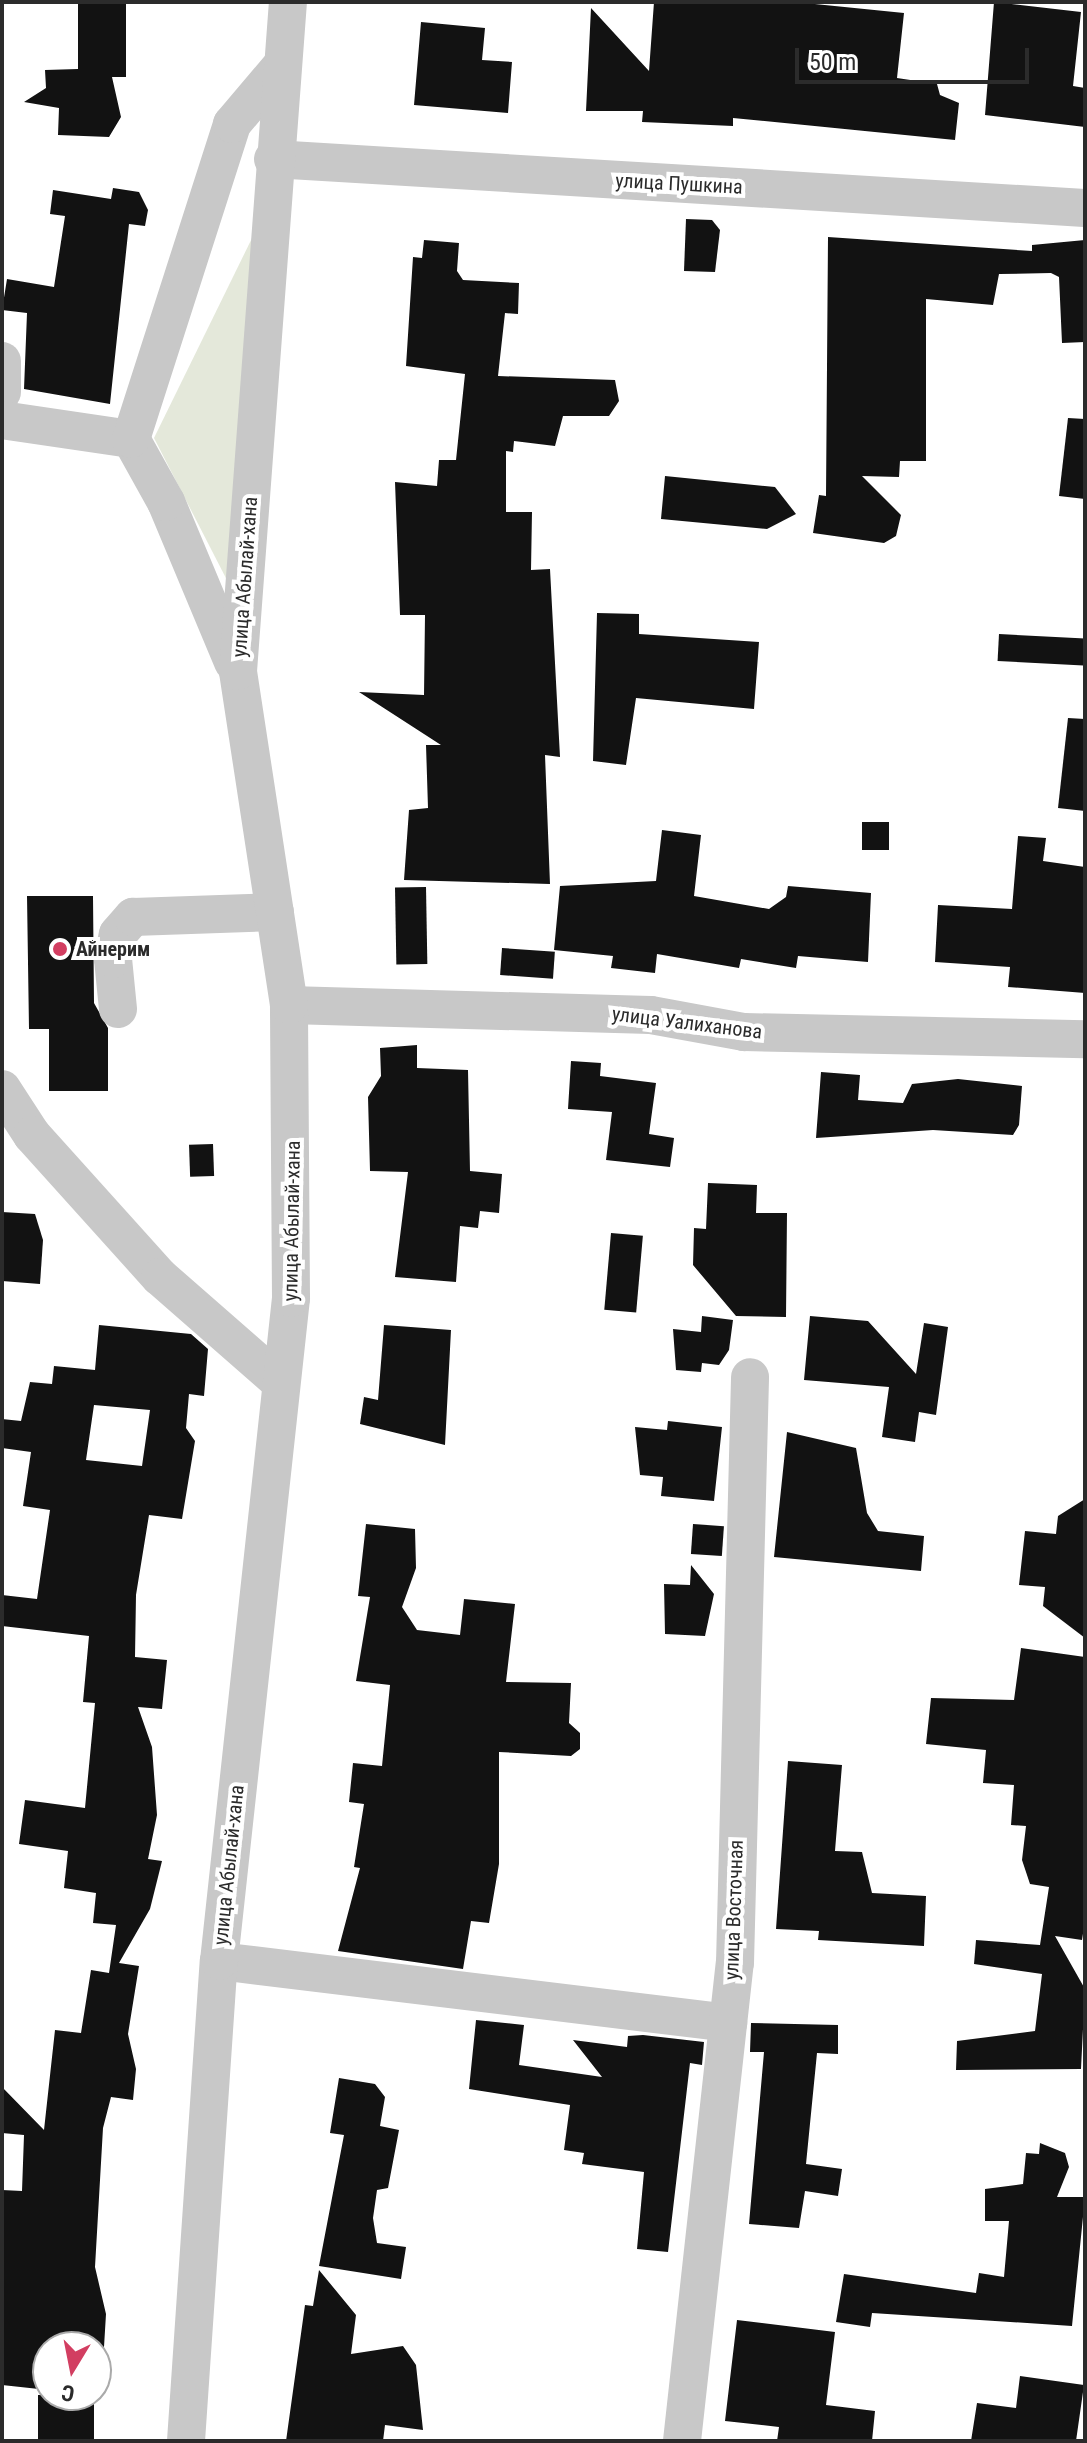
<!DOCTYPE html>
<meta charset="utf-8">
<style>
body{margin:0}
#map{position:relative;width:1087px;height:2443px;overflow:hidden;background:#fff;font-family:"Roboto Condensed",sans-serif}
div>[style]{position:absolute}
.green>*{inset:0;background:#e4e8da}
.building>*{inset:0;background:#121212;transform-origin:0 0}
.minor>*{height:38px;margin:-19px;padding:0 19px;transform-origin:19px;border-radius:19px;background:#c8c8c8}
.dots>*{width:22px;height:22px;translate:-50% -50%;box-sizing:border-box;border:4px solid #fff;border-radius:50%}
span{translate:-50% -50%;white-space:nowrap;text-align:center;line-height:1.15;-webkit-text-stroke:8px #fff;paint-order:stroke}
.street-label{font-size:20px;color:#2b2b2b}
.poi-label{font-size:20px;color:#2b2b2b;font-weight:700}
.left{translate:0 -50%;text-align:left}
.frame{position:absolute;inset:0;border:4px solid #2b2b2b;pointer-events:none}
.north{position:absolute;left:32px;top:2331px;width:80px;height:80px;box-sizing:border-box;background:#fff;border:2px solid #aaa;border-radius:50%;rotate:190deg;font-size:22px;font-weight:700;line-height:32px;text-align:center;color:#2b2b2b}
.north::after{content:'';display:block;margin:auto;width:28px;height:36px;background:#d23e61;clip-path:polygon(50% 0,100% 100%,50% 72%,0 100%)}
.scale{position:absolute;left:795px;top:48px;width:234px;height:36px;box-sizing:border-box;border:4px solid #2b2b2b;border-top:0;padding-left:10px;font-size:24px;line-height:28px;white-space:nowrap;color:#2b2b2b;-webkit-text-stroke:6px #fff;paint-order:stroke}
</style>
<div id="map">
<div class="green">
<div style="clip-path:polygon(256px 230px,230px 586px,154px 438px)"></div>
</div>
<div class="building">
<div style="clip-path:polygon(78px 2px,126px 2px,126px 77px,112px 77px,121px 117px,109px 137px,58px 135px,59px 108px,24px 102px,46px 88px,45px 70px,78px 69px)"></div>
<div style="clip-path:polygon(654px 2px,795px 2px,904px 13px,897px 78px,937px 84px,940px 95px,959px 103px,955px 140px,733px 118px,733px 126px,642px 122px,643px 111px,586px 111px,591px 8px,649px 71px)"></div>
<div style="clip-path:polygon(994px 2px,1081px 12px,1073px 86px,1085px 88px,1085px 127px,985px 115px)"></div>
<div style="clip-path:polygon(421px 22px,485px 28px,482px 60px,512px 62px,508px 113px,414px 105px)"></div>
<div style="clip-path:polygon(113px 188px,139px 192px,148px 210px,145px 226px,129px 224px,110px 404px,24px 389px,27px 313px,2px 310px,7px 279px,54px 287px,65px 216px,50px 214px,53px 190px,111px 199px)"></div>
<div style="clip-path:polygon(686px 219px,712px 220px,720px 230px,715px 272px,684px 271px)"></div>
<div style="clip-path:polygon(828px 237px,1032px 251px,1032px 245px,1085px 240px,1085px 342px,1062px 343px,1059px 277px,1051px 273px,999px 274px,993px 305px,926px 299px,926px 461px,900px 461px,899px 477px,862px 476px,901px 515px,896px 536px,884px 543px,813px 533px,819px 495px,826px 496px)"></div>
<div style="clip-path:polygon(424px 240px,459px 243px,457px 271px,463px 280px,519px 283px,518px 314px,505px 313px,498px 376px,615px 380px,619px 401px,609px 416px,563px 416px,555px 446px,514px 441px,513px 452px,506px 451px,506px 512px,532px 512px,531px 570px,550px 569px,560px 757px,545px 755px,550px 884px,404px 880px,409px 810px,428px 808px,426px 745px,441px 745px,359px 692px,424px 695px,425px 615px,400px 615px,395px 482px,437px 486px,439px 460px,456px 460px,465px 374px,406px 366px,413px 257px,422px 258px)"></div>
<div style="clip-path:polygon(1068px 418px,1085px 419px,1085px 499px,1059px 496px)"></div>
<div style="clip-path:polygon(665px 476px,775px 487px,796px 514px,767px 529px,661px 519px)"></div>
<div style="clip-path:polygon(597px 613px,639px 614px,639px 634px,759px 642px,754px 709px,636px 698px,626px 765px,593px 761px)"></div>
<div style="left:999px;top:634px;width:86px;height:27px;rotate:3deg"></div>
<div style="clip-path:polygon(1068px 718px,1085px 719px,1085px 811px,1058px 808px)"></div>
<div style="left:862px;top:822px;width:27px;height:28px"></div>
<div style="clip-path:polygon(662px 830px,701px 835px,694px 896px,769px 909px,786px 897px,788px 886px,871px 893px,868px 962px,798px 956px,796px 968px,741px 959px,739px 968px,657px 954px,655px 973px,611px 968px,613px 956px,554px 950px,560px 886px,656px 881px)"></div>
<div style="clip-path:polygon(1018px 836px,1046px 838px,1043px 861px,1085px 867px,1085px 993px,1008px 987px,1010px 967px,935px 962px,938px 905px,1012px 909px)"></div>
<div style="left:426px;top:887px;width:77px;height:31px;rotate:89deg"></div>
<div style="clip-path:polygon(27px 896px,93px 896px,94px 1003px,108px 1028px,108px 1091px,49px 1091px,49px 1029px,29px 1029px)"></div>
<div style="left:502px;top:948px;width:53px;height:27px;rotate:4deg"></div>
<div style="clip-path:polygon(417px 1045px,417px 1068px,468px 1070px,470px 1171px,502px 1174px,499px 1213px,480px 1211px,478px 1228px,460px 1226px,456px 1282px,395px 1277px,408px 1172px,370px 1171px,368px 1097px,381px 1076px,380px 1048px)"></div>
<div style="clip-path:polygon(571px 1061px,601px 1063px,600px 1076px,656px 1083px,649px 1134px,674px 1138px,670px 1167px,606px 1160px,612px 1112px,568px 1109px)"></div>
<div style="clip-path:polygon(821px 1072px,860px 1075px,858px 1100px,903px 1103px,912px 1084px,958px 1079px,1022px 1086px,1019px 1125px,1013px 1135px,933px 1130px,816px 1138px)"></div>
<div style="left:213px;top:1144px;width:32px;height:24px;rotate:88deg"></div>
<div style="clip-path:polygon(708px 1183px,757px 1185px,756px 1213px,787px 1213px,786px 1317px,736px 1316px,693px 1265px,694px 1228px,706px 1229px)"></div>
<div style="clip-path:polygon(2px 1212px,35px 1214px,43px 1240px,40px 1284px,2px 1281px)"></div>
<div style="left:611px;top:1233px;width:32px;height:77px;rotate:5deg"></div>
<div style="clip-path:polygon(702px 1316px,733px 1320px,729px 1350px,719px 1365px,702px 1363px,701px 1372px,676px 1370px,673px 1329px,701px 1332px)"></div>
<div style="clip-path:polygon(810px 1316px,868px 1321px,916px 1374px,924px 1323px,948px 1327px,936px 1415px,919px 1412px,915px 1442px,882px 1437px,889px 1387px,804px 1380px)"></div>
<div style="clip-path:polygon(evenodd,99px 1325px,191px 1334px,208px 1349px,204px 1396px,189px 1394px,186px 1428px,195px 1441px,182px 1519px,149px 1515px,136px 1595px,135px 1657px,167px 1660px,162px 1709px,138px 1707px,152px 1747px,157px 1815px,148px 1859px,162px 1861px,150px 1909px,119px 1963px,139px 1966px,128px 2034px,136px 2069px,133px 2100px,111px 2097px,103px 2128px,95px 2267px,106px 2314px,104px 2347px,48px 2347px,48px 2390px,2px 2385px,2px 2190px,22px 2191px,24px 2135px,2px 2133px,2px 2087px,44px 2130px,55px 2030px,81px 2033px,91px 1970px,109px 1973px,116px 1925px,93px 1923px,96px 1893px,64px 1888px,68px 1851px,19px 1844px,25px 1800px,85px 1808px,95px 1703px,83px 1702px,89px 1636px,2px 1626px,2px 1595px,37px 1599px,50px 1510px,23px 1506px,31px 1452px,2px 1448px,2px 1419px,21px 1421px,30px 1382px,52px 1384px,54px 1366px,95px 1370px,99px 1325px,94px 1405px,150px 1410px,142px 1466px,86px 1460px,94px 1405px)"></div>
<div style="clip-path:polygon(384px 1325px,451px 1330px,445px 1445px,360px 1424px,364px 1397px,378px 1400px)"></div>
<div style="clip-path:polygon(668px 1421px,722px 1427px,714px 1501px,661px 1496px,663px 1477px,640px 1475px,635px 1427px,667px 1430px)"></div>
<div style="clip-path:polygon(787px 1432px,856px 1448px,867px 1513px,878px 1531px,924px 1536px,921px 1571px,774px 1557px)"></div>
<div style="clip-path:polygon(1085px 1499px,1085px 1638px,1043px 1606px,1045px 1587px,1019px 1585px,1025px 1531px,1056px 1534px,1058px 1516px)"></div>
<div style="clip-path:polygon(366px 1524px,415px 1529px,416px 1568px,402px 1607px,417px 1630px,460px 1635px,464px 1599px,515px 1604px,506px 1682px,571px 1683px,569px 1723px,580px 1733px,580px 1749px,571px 1756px,499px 1752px,499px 1864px,489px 1923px,471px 1921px,463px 1969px,338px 1951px,360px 1868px,354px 1867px,364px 1804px,349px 1802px,353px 1763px,382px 1766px,390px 1685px,356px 1681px,370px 1597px,358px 1596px)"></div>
<div style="left:693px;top:1524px;width:31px;height:30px;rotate:4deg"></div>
<div style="clip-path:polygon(691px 1565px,714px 1594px,705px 1636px,665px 1634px,664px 1584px,690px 1585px)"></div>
<div style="clip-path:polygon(1021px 1648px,1085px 1657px,1085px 1921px,1082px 1940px,1055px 1936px,1085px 1989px,1081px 2069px,956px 2070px,957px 2041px,1035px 2031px,1042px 1974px,974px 1964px,976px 1940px,1040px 1945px,1049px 1887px,1030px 1884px,1022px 1860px,1026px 1826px,1011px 1825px,1014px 1785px,983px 1783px,986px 1750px,926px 1744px,931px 1698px,1014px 1700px)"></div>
<div style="clip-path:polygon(788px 1761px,842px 1765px,835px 1851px,862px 1852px,872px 1893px,926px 1896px,924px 1946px,818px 1940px,819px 1931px,776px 1929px)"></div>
<div style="clip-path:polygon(476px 2020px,524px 2025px,519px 2065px,602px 2077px,573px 2040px,627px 2047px,628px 2036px,643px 2035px,704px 2042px,702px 2065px,690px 2063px,668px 2252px,637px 2249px,644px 2172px,582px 2164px,584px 2153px,564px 2150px,570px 2105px,469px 2089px)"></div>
<div style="clip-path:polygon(751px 2023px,838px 2025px,838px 2054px,817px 2053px,806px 2164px,842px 2169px,838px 2196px,805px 2191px,799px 2228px,749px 2224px,764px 2052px,750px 2052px)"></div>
<div style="clip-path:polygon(339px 2078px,375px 2084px,385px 2097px,380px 2126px,399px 2130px,388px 2188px,377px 2190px,373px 2218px,377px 2243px,406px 2247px,401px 2279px,319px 2266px,344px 2135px,330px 2133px)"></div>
<div style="clip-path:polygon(1040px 2143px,1065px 2153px,1069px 2167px,1057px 2197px,1085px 2197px,1072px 2326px,872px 2313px,870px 2327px,836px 2322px,844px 2274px,976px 2293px,979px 2273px,1004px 2277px,1009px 2221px,985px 2221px,985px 2189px,1023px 2184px,1026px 2153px,1039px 2154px)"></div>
<div style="clip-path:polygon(319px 2270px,356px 2315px,351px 2354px,403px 2346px,416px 2365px,423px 2430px,385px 2425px,383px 2441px,286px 2441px,305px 2305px,313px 2306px)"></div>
<div style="clip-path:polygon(737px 2320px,835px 2332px,826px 2405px,875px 2411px,872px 2441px,777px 2441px,779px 2427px,725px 2421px)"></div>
<div style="clip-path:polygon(1020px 2376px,1084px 2385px,1076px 2441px,971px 2441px,977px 2403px,1016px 2408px)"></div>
<div style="left:38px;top:2395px;width:56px;height:46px"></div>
</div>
<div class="minor">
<div style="left:273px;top:159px;width:813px;rotate:3.45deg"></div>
<div style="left:2px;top:361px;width:31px;rotate:90deg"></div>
<div style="left:2px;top:420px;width:130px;rotate:8.4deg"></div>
<div style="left:233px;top:662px;width:173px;rotate:-112.7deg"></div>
<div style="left:166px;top:502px;width:72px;rotate:-119.1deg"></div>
<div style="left:131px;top:439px;width:331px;rotate:-72.2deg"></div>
<div style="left:232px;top:124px;width:77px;rotate:-49.7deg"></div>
<div style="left:289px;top:1005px;width:362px;rotate:1.6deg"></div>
<div style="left:651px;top:1015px;width:95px;rotate:10.4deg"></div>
<div style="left:744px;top:1032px;width:341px;rotate:1.2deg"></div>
<div style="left:118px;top:1009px;width:50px;rotate:-95.7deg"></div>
<div style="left:113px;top:959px;width:25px;rotate:-79deg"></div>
<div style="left:118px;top:934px;width:23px;rotate:-49deg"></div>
<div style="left:133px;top:917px;width:142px;rotate:-2deg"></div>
<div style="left:2px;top:1089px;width:55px;rotate:56.9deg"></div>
<div style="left:32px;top:1135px;width:191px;rotate:48deg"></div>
<div style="left:160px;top:1277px;width:159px;rotate:41.2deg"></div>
<div style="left:219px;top:1961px;width:513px;rotate:6.94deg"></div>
<div style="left:186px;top:2441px;width:481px;rotate:-86.1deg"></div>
<div style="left:219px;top:1961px;width:667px;rotate:-83.8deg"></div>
<div style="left:291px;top:1298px;width:293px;rotate:-90.4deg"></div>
<div style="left:289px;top:1005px;width:338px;rotate:-98.7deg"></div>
<div style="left:238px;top:671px;width:671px;rotate:-85.73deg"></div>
<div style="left:682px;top:2441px;width:481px;rotate:-83.7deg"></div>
<div style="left:735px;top:1963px;width:586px;rotate:-88.53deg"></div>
</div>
<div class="dots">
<div style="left:60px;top:949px;background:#d23e61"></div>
</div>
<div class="street-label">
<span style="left:679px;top:184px;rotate:3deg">улица Пушкина</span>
<span style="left:245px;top:577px;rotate:-86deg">улица Абылай-хана</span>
<span style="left:687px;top:1023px;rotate:7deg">улица Уалиханова</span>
<span style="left:292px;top:1221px;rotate:-89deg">улица Абылай-хана</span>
<span style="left:229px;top:1865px;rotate:-84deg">улица Абылай-хана</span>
<span style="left:734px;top:1910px;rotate:-88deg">улица Восточная</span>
</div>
<div class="poi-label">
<span class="left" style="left:76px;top:949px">Айнерим</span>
</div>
<div class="frame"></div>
<div class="north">С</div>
<div class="scale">50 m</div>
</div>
